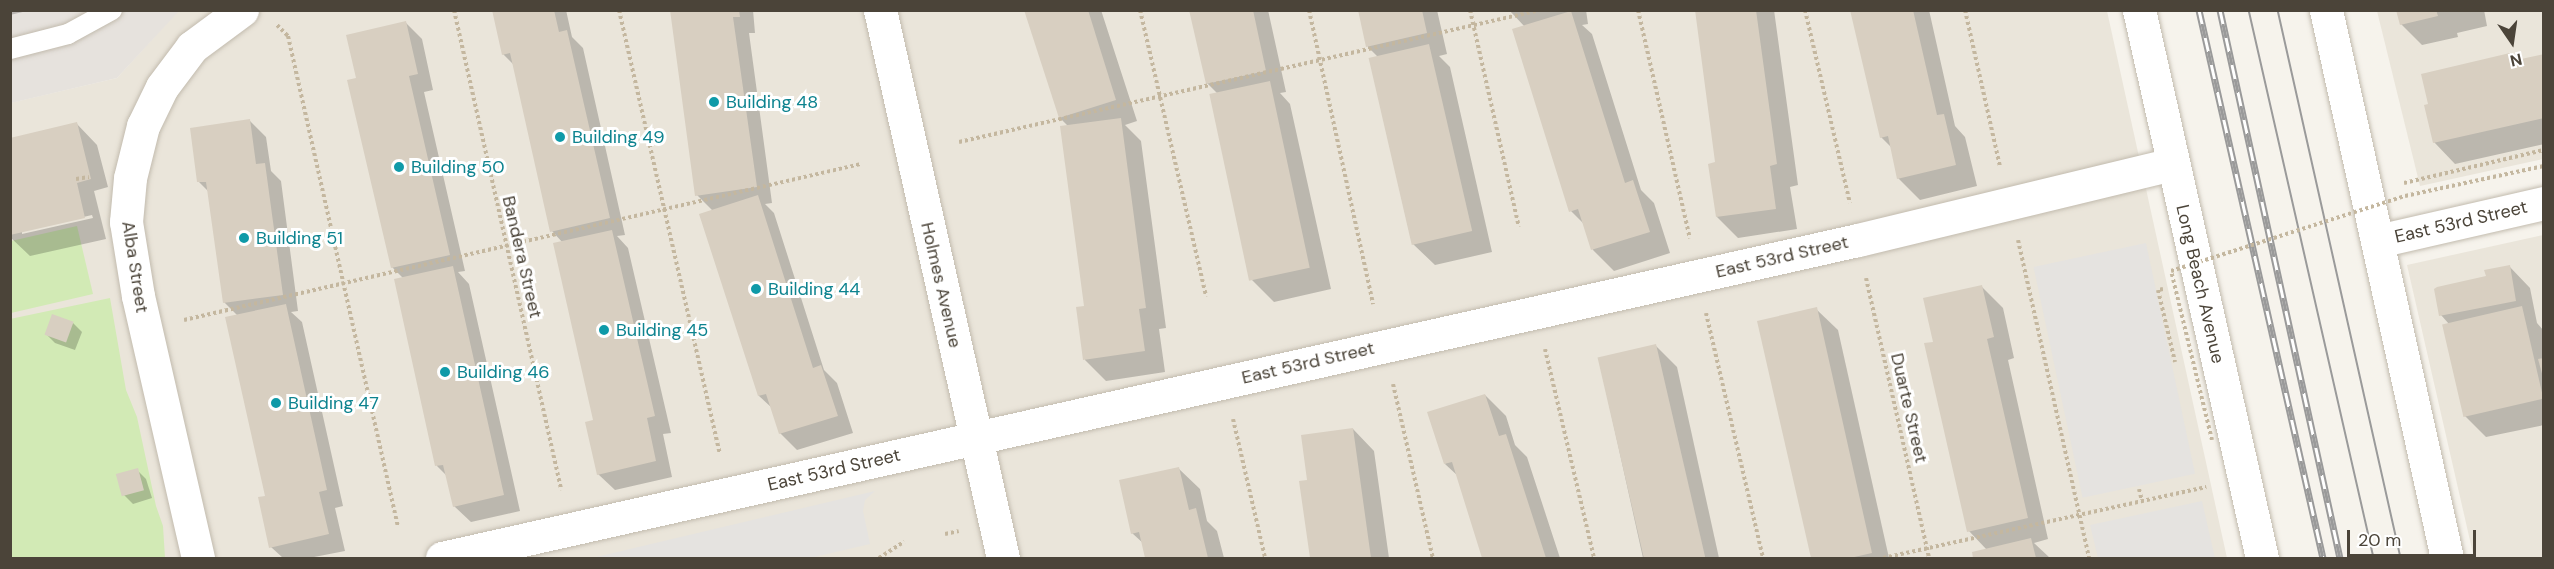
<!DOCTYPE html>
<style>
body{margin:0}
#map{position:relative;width:2554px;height:569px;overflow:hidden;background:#f6f3ec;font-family:"DM Sans",sans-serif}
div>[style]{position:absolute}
.residential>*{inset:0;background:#eae5da}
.industrial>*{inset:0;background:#e6e2dd}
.green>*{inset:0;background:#d2eab5}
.parking>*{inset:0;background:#e5e3e0;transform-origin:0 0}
.shadow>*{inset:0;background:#0003}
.building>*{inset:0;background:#d8cfc1;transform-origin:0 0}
.path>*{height:4px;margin-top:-2px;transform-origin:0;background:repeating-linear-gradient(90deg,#c4b79f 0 3px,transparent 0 6px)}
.roads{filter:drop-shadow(0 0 2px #c2bbae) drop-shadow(0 0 2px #c2bbae)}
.service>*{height:20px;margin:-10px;padding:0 10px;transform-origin:10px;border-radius:10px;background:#fff}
.minor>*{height:33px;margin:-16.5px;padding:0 16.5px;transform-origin:16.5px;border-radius:16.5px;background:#fff}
.tertiary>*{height:33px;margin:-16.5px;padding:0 16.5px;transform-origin:16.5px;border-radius:16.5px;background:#fff}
.tram>*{height:1.5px;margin:-0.75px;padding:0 0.75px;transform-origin:0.75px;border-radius:0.75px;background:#9a9a9a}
.rail>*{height:7px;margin-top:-3.5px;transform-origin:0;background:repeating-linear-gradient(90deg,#fff 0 14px,#9a9a9a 0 28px);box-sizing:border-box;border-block:2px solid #9a9a9a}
.path-bridge>*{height:4px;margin-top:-2px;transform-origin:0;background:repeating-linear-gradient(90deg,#c4b79f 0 3px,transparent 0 6px)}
.dots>*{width:16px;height:16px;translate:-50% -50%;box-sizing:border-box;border:3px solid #fff;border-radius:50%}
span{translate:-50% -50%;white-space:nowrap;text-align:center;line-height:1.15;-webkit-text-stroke:6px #fff;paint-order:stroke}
.culture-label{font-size:18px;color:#0d838f}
.left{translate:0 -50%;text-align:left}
.street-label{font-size:18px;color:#4b4439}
.frame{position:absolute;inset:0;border:12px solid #4b4439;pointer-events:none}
.north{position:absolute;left:2482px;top:12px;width:60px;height:60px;-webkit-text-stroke:4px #fff;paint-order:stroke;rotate:167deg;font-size:16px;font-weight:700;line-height:24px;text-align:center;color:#4b4439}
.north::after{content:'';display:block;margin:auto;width:21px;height:27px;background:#4b4439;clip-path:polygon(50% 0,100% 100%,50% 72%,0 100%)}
.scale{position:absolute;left:2347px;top:530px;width:129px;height:27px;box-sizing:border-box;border:3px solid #4b4439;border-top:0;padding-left:8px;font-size:18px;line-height:21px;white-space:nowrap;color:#4b4439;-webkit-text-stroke:4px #fff;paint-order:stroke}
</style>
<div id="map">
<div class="residential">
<div style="clip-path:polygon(179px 10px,2107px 11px,2227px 558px,11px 558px,10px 103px,117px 78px)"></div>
<div style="clip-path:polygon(2377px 11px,2543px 11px,2543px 159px,2420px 186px)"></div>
<div style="clip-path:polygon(2543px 235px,2543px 558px,2474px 558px,2407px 265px)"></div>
</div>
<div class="industrial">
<div style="clip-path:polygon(10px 11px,179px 11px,117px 78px,11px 103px)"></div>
</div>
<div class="green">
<div style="clip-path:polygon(77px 226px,93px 294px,11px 313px,11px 241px)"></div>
<div style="clip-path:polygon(110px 298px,126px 390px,137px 417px,156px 506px,163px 526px,165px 558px,11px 558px,10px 319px)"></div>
</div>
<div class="parking">
<div style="left:2146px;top:243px;width:236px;height:115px;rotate:78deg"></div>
<div style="clip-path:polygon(875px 491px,865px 500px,863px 511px,870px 544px,810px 558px,592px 558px)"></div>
<div style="clip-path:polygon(2202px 501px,2215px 558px,2098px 558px,2090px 525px)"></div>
</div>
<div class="shadow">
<div style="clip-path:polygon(10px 10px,31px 10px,10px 15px)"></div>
<div style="clip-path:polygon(493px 10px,566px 10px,572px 37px,583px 48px,625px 235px,617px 236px,628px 248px,671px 433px,663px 434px,672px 477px,615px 490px,598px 474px,595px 421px,563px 243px,552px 231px,514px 65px,503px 54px)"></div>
<div style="clip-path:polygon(672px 10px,753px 10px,755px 33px,749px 33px,772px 203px,765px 204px,774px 213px,824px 370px,837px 383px,853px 433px,797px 450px,780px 433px,772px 408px,759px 396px,713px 211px,697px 195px)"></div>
<div style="clip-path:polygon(1025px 10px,1101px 10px,1137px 121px,1125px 125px,1141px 141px,1166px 328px,1159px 329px,1165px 372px,1106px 381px,1085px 360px,1086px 308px,1069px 127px,1060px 118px)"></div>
<div style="clip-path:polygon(1191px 10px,1268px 10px,1286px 92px,1280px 93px,1290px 104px,1331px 289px,1274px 302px,1252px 280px,1218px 94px,1207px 83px)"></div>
<div style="clip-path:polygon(1360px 10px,1437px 10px,1447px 54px,1439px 56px,1450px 67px,1492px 252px,1435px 265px,1413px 244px,1378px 57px,1368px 47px)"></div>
<div style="clip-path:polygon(1509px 10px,1586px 10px,1588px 24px,1582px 25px,1592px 34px,1641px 190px,1654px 203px,1670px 253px,1614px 271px,1593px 250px,1585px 225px,1571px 211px,1525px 27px)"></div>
<div style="clip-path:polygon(1696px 10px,1774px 10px,1798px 185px,1790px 187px,1797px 229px,1738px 238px,1717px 217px,1717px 163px)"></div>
<div style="clip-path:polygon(1852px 10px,1929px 10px,1955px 126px,1965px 137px,1977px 186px,1920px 200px,1898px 178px,1892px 148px,1881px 137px)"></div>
<div style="clip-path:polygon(2398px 10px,2484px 10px,2487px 26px,2457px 33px,2458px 37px,2422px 45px,2401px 24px)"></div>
<div style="clip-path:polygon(405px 22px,422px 39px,433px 90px,424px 92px,465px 271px,458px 272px,469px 284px,520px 511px,471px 522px,454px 506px,447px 476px,437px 466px,404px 279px,392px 267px,357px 79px)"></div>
<div style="clip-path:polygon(2509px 55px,2517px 62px,2544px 56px,2544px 144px,2455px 164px,2434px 142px,2430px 106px)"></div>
<div style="clip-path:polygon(250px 121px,266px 137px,271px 171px,281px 181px,298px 311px,291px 312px,302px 322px,343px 506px,335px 508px,345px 551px,309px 558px,283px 558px,271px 547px,267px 497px,238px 316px,224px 302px,209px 192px,199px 182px)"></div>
<div style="clip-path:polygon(evenodd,76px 123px,97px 145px,108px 187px,94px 191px,106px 239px,30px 256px,10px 237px,10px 139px,76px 123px,92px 215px,93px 218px,22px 234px,22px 231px,92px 215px)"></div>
<div style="clip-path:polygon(2509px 266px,2530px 288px,2537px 323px,2544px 331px,2544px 425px,2486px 437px,2465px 416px,2449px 324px,2441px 315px,2488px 277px)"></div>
<div style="clip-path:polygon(1982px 287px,2003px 308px,2014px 358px,2008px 360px,2048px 539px,2034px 543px,2050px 558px,1975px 558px,1974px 553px,1987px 550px,1969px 531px,1935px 343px)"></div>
<div style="clip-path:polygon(1816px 309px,1838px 330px,1889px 558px,1812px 558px,1759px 322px)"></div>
<div style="clip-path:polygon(73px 323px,82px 332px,75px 350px,55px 343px,46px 334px)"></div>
<div style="clip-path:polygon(1656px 346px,1677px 367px,1719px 558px,1643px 558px,1599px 359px)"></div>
<div style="clip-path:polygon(1485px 395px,1506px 416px,1515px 445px,1527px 457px,1560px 558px,1484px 558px,1458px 476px,1445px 464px)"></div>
<div style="clip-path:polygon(1353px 429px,1374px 451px,1389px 558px,1311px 558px,1300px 482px,1309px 481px)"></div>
<div style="clip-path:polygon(1178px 468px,1200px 489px,1207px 521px,1217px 531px,1224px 558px,1147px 558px,1144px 544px,1132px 533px)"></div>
<div style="clip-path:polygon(137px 470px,146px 479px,152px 498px,133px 504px,124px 495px)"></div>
</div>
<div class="building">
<div style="clip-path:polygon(492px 10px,554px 10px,559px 32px,567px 30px,610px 218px,550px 232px,510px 53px,502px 55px)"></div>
<div style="clip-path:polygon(670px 10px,739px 10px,740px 17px,733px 17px,757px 187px,695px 196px)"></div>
<div style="clip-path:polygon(1024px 10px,1088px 10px,1116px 100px,1059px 118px)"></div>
<div style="clip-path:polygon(1189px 10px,1253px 10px,1266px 71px,1206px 84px)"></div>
<div style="clip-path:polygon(1358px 10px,1422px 10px,1427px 33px,1366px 47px)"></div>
<div style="clip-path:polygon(1695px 10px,1756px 10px,1777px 164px,1770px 166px,1776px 209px,1716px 217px,1708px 164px,1715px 162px)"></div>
<div style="clip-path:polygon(1850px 10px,1913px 10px,1937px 115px,1944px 114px,1956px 165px,1897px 179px,1888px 136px,1880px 138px)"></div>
<div style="clip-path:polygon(2396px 10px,2436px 10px,2438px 16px,2400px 25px)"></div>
<div style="clip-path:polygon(1571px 11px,1625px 183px,1633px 180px,1650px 232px,1591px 250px,1578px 209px,1569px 212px,1512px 29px)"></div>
<div style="clip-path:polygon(406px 21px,418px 74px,409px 76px,450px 255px,391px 268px,347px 80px,356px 78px,346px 35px)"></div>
<div style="left:1429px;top:44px;width:192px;height:62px;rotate:77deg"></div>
<div style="clip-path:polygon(2510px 53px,2512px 61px,2544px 54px,2544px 118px,2433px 143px,2424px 105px,2428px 104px,2421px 74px)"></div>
<div style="left:1270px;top:81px;width:191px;height:62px;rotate:78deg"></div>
<div style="clip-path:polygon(1121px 118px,1146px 308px,1139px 309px,1145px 351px,1083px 360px,1076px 307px,1084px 306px,1060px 126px)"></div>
<div style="clip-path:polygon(250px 119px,256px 164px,265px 163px,283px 295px,223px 303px,206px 182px,197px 182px,190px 128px)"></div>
<div style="clip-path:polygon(77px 122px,91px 179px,77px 183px,85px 218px,10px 235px,10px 138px)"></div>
<div style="clip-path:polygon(758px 195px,813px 368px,821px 365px,838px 416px,779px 434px,766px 394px,758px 396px,699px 214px)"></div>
<div style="clip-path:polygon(612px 230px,655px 416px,647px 418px,656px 461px,597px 475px,585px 422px,593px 420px,553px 243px)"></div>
<div style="clip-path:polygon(2510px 265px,2516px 301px,2439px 316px,2434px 289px,2437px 287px,2486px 276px,2484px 270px)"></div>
<div style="clip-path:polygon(453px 266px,504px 495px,453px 507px,443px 465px,435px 466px,394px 279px)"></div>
<div style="clip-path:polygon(1982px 285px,1994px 337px,1987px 339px,2028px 518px,1967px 532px,1924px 343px,1933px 342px,1923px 298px)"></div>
<div style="clip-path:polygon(286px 304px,327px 490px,319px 492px,329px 534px,269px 548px,258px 497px,265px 496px,225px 317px)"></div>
<div style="left:2522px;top:306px;width:95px;height:82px;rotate:77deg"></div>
<div style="clip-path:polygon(1817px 307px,1872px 553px,1850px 558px,1811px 558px,1757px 321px)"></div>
<div style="left:52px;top:314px;width:23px;height:22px;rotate:20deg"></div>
<div style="left:1656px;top:344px;width:219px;height:60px;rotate:77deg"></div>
<div style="clip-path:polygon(2544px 358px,2544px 377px,2543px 377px,2538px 359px)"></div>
<div style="clip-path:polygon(1485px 394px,1499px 436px,1506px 434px,1546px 558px,1482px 558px,1452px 462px,1444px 464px,1427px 412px)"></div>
<div style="clip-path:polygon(1353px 428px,1371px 558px,1310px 558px,1299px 481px,1307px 480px,1301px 435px)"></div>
<div style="clip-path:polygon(1179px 467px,1189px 510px,1196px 508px,1208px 558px,1145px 558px,1139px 532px,1131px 534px,1119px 480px)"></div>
<div style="left:138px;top:468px;width:23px;height:23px;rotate:75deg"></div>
<div style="clip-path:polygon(2031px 538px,2036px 558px,1973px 558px,1972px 552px)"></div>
</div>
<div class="path">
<div style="left:454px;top:10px;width:492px;rotate:77.4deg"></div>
<div style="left:619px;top:10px;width:454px;rotate:77.2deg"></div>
<div style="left:1140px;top:10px;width:294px;rotate:77deg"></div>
<div style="left:1309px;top:10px;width:301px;rotate:77.7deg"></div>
<div style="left:1470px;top:10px;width:222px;rotate:77.3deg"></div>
<div style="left:1638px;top:10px;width:234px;rotate:77.2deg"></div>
<div style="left:1805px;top:10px;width:198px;rotate:76.9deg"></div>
<div style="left:1965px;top:10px;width:160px;rotate:77.4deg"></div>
<div style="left:277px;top:25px;width:16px;rotate:45deg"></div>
<div style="left:288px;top:36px;width:503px;rotate:77.37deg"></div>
<div style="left:959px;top:142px;width:596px;rotate:-12.8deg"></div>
<div style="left:76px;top:179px;width:13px;rotate:-9deg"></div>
<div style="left:2404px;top:183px;width:144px;rotate:-13.3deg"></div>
<div style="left:2018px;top:240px;width:326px;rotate:77.4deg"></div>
<div style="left:1866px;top:278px;width:287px;rotate:77.3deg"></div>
<div style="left:2163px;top:289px;width:5px;rotate:169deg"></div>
<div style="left:2158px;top:290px;width:74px;rotate:76.7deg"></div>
<div style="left:1706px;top:313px;width:252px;rotate:76.9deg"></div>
<div style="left:184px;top:320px;width:695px;rotate:-12.98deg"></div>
<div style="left:1545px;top:349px;width:215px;rotate:76.8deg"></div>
<div style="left:1393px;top:384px;width:179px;rotate:77.1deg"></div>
<div style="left:1233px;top:419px;width:143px;rotate:77deg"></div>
<div style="left:2139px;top:489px;width:12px;rotate:76deg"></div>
<div style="left:945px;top:534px;width:14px;rotate:-12deg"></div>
<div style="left:879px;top:558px;width:30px;rotate:-33deg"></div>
<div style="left:1883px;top:558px;width:331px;rotate:-12.4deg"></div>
</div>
<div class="roads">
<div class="service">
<div style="left:10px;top:49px;width:60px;rotate:-14.5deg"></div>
<div style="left:68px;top:34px;width:50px;rotate:-28.6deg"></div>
</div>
<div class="minor">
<div style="left:880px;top:10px;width:562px;rotate:77.35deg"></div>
<div style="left:2378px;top:241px;width:170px;rotate:-12.9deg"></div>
<div style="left:198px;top:558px;width:269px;rotate:-102.9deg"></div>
<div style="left:138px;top:296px;width:75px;rotate:-99.2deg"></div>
<div style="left:126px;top:222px;width:44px;rotate:-84.8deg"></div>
<div style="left:130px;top:178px;width:54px;rotate:-76deg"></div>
<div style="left:143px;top:126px;width:43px;rotate:-64deg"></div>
<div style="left:162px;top:87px;width:50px;rotate:-53.1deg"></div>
<div style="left:192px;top:47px;width:62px;rotate:-36.5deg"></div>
<div style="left:442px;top:558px;width:1451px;rotate:-12.66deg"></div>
<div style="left:1858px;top:240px;width:324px;rotate:-13.6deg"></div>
</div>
<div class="tertiary">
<div style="left:2139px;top:10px;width:562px;rotate:77.35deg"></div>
<div style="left:2326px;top:10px;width:561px;rotate:77.55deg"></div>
</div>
</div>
<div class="tram">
<div style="left:2249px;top:10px;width:562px;rotate:77.15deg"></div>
<div style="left:2278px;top:10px;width:562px;rotate:77.35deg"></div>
</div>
<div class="rail">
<div style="left:2199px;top:10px;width:562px;rotate:77.25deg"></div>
<div style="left:2220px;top:10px;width:561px;rotate:77.65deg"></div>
</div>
<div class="path-bridge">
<div style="left:2212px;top:440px;width:174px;rotate:-103.6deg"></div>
<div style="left:2171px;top:271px;width:246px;rotate:-17.8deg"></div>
<div style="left:2405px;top:196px;width:142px;rotate:-12.2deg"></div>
</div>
<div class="dots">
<div style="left:714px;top:102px;background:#0f9aa8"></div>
<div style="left:560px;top:137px;background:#0f9aa8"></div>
<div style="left:399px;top:167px;background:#0f9aa8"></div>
<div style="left:244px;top:238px;background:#0f9aa8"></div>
<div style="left:756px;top:289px;background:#0f9aa8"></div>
<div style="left:604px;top:330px;background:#0f9aa8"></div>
<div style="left:445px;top:372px;background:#0f9aa8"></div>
<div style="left:276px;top:403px;background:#0f9aa8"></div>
</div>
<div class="culture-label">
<span class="left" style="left:726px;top:102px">Building 48</span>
<span class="left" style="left:572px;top:137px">Building 49</span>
<span class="left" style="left:411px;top:167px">Building 50</span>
<span class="left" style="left:256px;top:238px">Building 51</span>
<span class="left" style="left:768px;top:289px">Building 44</span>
<span class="left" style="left:616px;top:330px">Building 45</span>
<span class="left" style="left:457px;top:372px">Building 46</span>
<span class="left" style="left:288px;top:403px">Building 47</span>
</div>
<div class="street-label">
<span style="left:2461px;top:222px;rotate:-13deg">East 53rd Street</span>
<span style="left:522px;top:257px;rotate:77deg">Bandera Street</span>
<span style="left:1782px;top:257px;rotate:-13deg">East 53rd Street</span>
<span style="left:135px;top:267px;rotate:81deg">Alba Street</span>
<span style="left:2200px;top:284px;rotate:77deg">Long Beach Avenue</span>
<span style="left:941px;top:285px;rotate:77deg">Holmes Avenue</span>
<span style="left:1308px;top:363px;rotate:-13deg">East 53rd Street</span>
<span style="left:1909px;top:408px;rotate:77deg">Duarte Street</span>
<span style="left:834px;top:470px;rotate:-13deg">East 53rd Street</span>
</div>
<div class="frame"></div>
<div class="north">N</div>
<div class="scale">20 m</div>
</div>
